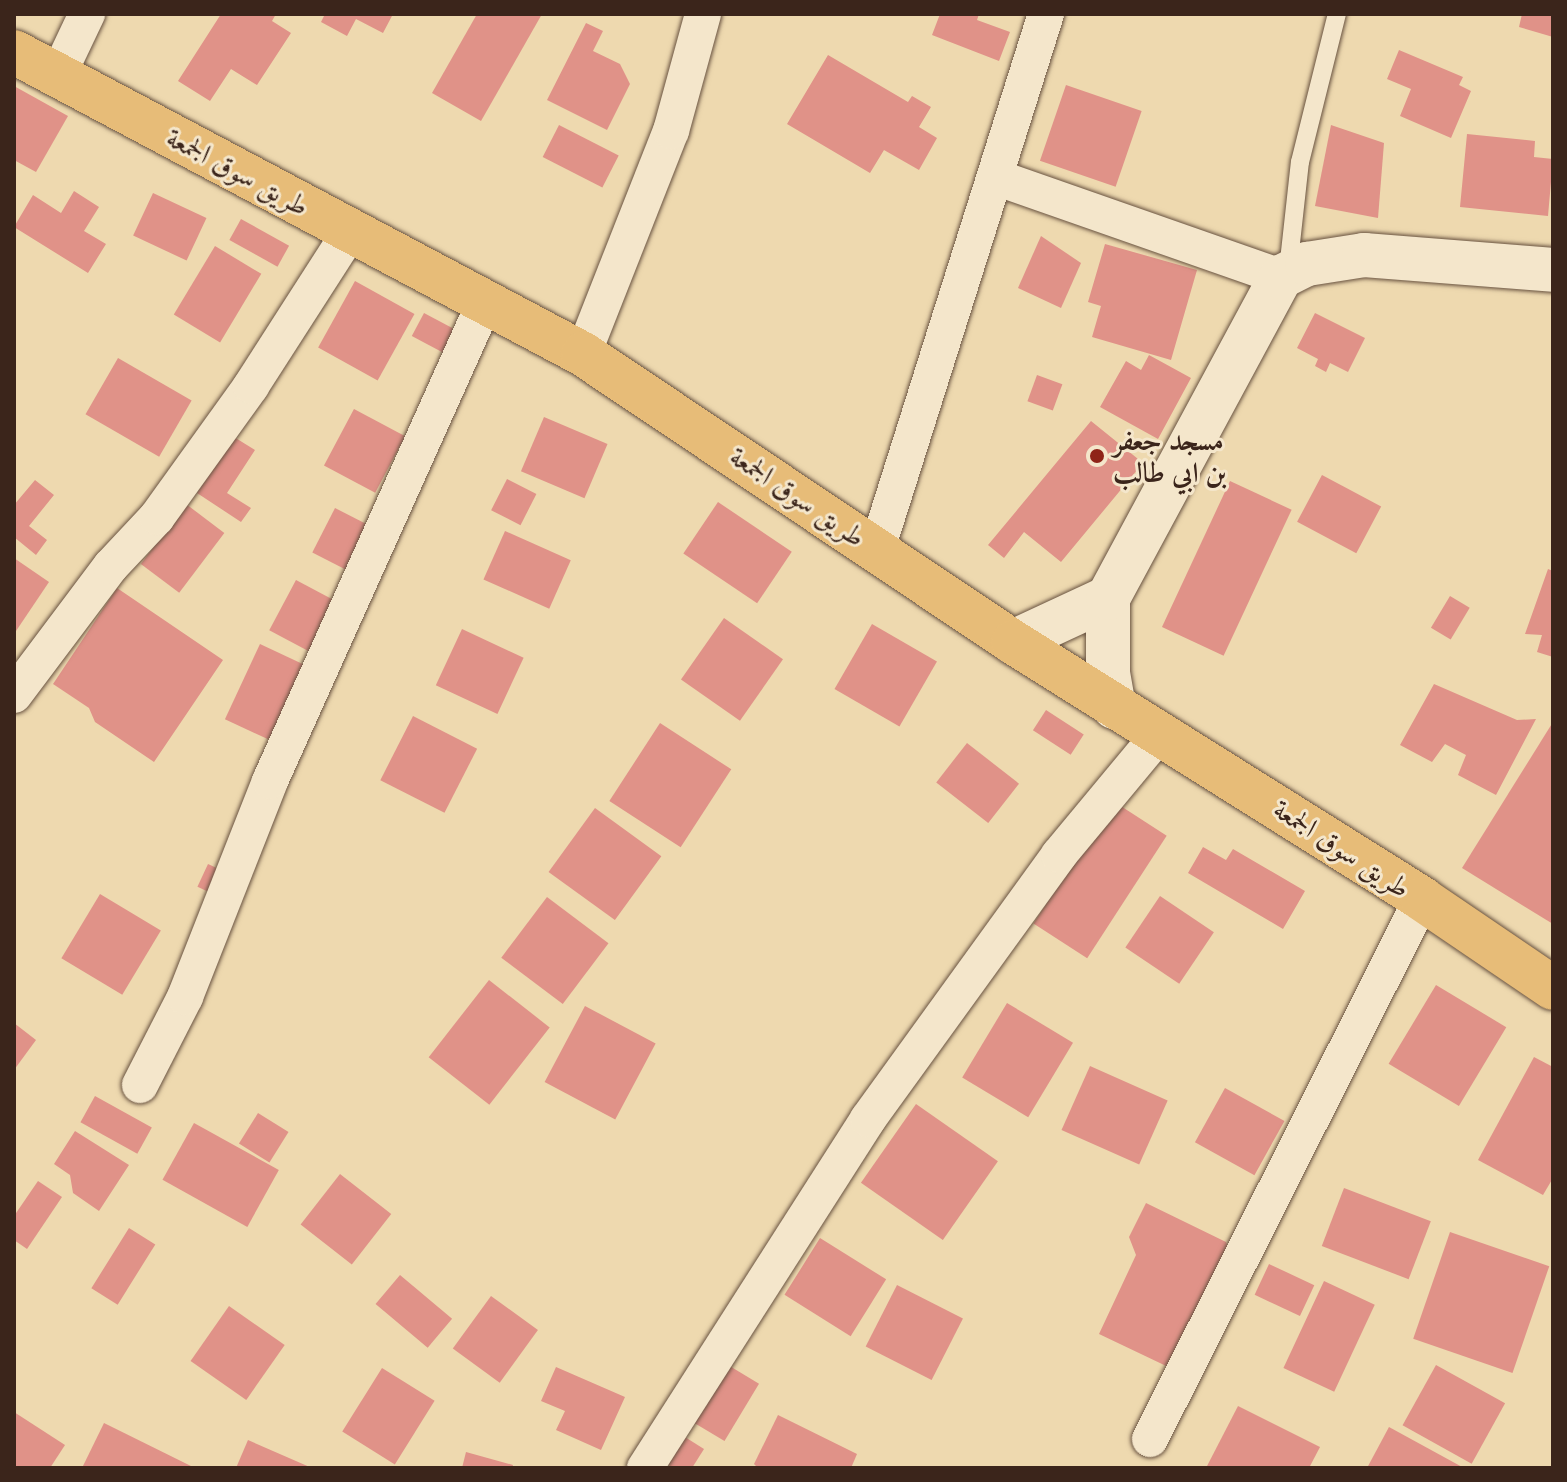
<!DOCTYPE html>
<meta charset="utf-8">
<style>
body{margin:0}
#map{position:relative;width:1567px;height:1482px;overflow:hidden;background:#eed9af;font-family:"Libre Caslon Text",Amiri,serif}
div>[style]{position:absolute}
.building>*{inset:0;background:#e09288;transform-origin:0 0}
.roads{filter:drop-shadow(0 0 2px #685240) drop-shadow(0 0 2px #685240)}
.lane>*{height:18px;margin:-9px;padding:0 9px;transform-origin:9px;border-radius:9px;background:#f4e6cb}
.street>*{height:36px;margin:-18px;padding:0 18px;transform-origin:18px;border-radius:18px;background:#f4e6cb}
.secondary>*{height:44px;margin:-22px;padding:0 22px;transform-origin:22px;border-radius:22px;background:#f4e6cb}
.primary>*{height:44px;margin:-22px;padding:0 22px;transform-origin:22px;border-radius:22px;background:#e7bc78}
.dots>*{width:22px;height:22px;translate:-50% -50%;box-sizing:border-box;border:4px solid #f4e6cb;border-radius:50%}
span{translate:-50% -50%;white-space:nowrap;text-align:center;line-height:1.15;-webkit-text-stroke:6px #f4e6cb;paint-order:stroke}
.street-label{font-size:28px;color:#3b251b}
.poi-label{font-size:28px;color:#3b251b;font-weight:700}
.left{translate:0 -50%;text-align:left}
.frame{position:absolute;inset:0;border:16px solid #3b251b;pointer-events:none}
</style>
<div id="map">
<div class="building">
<div style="clip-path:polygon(221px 14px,276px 14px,272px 21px,291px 33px,257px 85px,231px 69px,210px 101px,178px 81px)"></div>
<div style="clip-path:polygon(325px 14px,393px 14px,383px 33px,356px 19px,347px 36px,321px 22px)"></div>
<div style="clip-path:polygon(477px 14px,542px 14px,481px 121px,432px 93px)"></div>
<div style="clip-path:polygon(940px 14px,979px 14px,977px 20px,1010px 32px,999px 61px,932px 35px)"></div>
<div style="clip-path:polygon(1522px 14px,1553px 14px,1553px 37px,1519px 27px)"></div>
<div style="clip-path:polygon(586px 23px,603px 31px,593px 51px,620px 64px,630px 84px,607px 130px,547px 100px)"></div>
<div style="clip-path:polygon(1399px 50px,1463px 77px,1459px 85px,1471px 91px,1451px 138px,1400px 116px,1411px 89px,1387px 79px)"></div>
<div style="clip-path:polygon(828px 55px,908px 102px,912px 96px,931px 107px,919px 127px,937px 138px,919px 170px,884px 150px,870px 173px,787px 124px)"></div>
<div style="left:1066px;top:85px;width:80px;height:80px;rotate:19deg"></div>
<div style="clip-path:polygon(14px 86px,68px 116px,36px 172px,14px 160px)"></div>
<div style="left:559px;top:125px;width:67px;height:36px;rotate:27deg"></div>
<div style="clip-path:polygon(1331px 125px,1384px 143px,1378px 218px,1315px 206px)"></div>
<div style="clip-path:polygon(1467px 134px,1535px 141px,1534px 157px,1553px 159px,1548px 216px,1460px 207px)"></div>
<div style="clip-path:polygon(74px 191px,99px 207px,84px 231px,106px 244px,88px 273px,14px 227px,33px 195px,61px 213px)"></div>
<div style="left:153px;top:193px;width:59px;height:47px;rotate:25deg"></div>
<div style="left:241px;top:219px;width:55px;height:24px;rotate:29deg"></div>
<div style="clip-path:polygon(1041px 236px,1081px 263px,1061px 308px,1018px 288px)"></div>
<div style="clip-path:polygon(1105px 244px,1197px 270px,1171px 360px,1092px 337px,1101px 306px,1088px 302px)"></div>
<div style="left:215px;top:246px;width:54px;height:80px;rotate:31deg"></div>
<div style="left:355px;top:281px;width:68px;height:76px;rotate:29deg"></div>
<div style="left:424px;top:313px;width:49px;height:26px;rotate:28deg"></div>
<div style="clip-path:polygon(1315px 313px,1365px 338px,1348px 372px,1330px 363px,1326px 372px,1315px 366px,1318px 359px,1297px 348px)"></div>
<div style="clip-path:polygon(1149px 355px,1191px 378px,1158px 439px,1100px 407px,1126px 361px,1141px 370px)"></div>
<div style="left:118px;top:358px;width:85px;height:65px;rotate:30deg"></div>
<div style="left:1037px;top:375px;width:27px;height:28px;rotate:20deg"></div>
<div style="left:354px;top:409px;width:58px;height:64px;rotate:28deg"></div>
<div style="left:544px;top:417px;width:69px;height:59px;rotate:23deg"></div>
<div style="clip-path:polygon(1091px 421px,1143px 463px,1061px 562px,1024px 532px,1004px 558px,988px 545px)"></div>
<div style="clip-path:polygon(234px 437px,255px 450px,227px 493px,251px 508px,241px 522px,197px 493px)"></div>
<div style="left:1322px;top:475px;width:67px;height:53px;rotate:28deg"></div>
<div style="left:507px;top:479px;width:33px;height:35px;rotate:27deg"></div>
<div style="clip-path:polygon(35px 480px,54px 495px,29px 526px,47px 540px,36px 555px,14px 537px,14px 505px)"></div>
<div style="left:1230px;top:481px;width:68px;height:161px;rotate:25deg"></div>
<div style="left:718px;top:502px;width:89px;height:62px;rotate:34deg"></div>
<div style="left:186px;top:504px;width:48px;height:75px;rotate:37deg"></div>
<div style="left:335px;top:508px;width:56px;height:50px;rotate:27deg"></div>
<div style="left:505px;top:531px;width:72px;height:53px;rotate:24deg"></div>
<div style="clip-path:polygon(14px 558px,49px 582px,14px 634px)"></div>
<div style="clip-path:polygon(1548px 569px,1553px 571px,1553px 657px,1537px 652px,1542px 635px,1525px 634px)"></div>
<div style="left:296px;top:580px;width:73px;height:57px;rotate:28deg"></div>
<div style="clip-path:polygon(117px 588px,223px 660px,154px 762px,95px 722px,89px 708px,53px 684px)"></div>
<div style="left:1450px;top:596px;width:23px;height:37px;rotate:31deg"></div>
<div style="left:724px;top:618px;width:72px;height:75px;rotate:35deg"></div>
<div style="left:872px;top:624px;width:75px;height:75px;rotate:30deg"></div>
<div style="left:462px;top:629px;width:68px;height:62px;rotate:25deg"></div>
<div style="left:260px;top:644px;width:50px;height:83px;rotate:25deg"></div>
<div style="clip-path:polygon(1434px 684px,1517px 720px,1536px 719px,1496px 795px,1458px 775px,1466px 755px,1445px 744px,1432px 762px,1400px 745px)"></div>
<div style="left:1046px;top:710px;width:45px;height:24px;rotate:33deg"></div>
<div style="left:413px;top:716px;width:72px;height:72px;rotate:27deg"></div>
<div style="clip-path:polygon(1553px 722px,1553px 924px,1462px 868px)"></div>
<div style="left:660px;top:723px;width:85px;height:93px;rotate:33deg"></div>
<div style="left:967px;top:743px;width:66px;height:50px;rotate:38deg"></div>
<div style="left:1113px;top:801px;width:64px;height:146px;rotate:33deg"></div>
<div style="left:595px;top:808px;width:82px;height:79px;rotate:36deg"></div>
<div style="clip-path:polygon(1203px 847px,1226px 860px,1233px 849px,1305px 891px,1283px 929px,1188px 873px)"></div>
<div style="left:208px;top:864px;width:31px;height:25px;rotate:25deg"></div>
<div style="left:100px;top:894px;width:71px;height:75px;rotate:31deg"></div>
<div style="left:1160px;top:896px;width:65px;height:62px;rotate:34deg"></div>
<div style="left:547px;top:897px;width:77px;height:76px;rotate:37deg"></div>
<div style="left:489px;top:980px;width:77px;height:98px;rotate:38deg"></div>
<div style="left:1436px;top:985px;width:82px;height:92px;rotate:31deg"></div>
<div style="left:1007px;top:1003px;width:77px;height:87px;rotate:31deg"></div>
<div style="left:585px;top:1006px;width:80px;height:86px;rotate:28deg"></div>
<div style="clip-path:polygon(14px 1023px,36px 1040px,14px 1070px)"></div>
<div style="clip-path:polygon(1534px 1057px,1553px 1067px,1553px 1178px,1543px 1195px,1478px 1160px)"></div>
<div style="left:1090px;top:1066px;width:85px;height:70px;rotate:24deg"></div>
<div style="left:1225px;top:1088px;width:68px;height:62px;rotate:29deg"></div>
<div style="left:95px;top:1096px;width:65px;height:30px;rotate:29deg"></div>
<div style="left:916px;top:1104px;width:100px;height:96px;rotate:35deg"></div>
<div style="left:258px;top:1113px;width:36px;height:36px;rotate:32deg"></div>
<div style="left:194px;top:1123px;width:97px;height:65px;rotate:29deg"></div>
<div style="clip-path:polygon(75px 1131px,129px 1165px,99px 1211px,73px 1193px,70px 1175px,54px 1164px)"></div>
<div style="left:340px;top:1174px;width:65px;height:64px;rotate:38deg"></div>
<div style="clip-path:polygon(38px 1181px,62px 1197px,27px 1249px,14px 1240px,14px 1216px)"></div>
<div style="left:1344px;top:1188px;width:93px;height:62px;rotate:21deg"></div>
<div style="clip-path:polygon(1146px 1203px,1226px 1242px,1234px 1266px,1183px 1374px,1099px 1334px,1136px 1255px,1129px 1237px)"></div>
<div style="left:129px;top:1228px;width:31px;height:71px;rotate:32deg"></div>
<div style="left:1450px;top:1232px;width:105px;height:113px;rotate:19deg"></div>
<div style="left:820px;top:1238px;width:78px;height:67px;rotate:32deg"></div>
<div style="left:1269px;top:1264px;width:50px;height:34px;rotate:25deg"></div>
<div style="left:400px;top:1275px;width:68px;height:38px;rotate:40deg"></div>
<div style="left:1324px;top:1281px;width:56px;height:96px;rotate:25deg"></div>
<div style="left:897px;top:1285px;width:74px;height:69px;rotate:27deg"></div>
<div style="left:491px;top:1296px;width:58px;height:65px;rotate:36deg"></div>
<div style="left:229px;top:1306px;width:68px;height:67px;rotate:35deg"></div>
<div style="left:723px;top:1362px;width:42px;height:67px;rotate:31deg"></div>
<div style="left:1436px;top:1365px;width:79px;height:69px;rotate:29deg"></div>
<div style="clip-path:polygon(556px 1367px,625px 1397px,601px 1450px,556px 1430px,565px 1411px,541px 1401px)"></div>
<div style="left:382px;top:1368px;width:62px;height:75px;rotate:32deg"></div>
<div style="clip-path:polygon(1238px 1406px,1320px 1447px,1309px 1468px,1206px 1468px)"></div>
<div style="clip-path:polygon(14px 1412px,65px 1445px,50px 1468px,14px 1468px)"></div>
<div style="clip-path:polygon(778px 1415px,857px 1454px,851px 1468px,758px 1468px,754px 1464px)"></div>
<div style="clip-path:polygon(104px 1423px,195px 1468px,82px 1468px)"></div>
<div style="clip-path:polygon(1389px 1427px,1464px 1468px,1367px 1468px)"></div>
<div style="clip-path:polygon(677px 1432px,704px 1449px,692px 1468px,673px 1468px,661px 1460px)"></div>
<div style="clip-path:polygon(248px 1440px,312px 1468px,236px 1468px)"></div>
<div style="clip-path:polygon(466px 1452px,513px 1465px,512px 1468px,462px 1468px)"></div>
</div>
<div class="roads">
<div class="lane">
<div style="left:1288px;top:270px;width:109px;rotate:-83.7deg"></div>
<div style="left:1300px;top:162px;width:153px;rotate:-76deg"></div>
</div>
<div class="street">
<div style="left:58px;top:75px;width:68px;rotate:-64.6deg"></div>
<div style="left:995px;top:177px;width:303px;rotate:19.3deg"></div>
<div style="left:583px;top:354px;width:240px;rotate:-68.5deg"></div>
<div style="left:671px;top:131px;width:121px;rotate:-74.7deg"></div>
<div style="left:877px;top:549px;width:561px;rotate:-72.47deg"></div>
<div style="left:14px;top:695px;width:161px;rotate:-53.1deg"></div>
<div style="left:111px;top:566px;width:67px;rotate:-46.8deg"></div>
<div style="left:157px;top:517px;width:161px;rotate:-54.3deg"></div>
<div style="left:251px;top:386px;width:185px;rotate:-57.3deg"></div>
<div style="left:140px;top:1085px;width:99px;rotate:-62.9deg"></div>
<div style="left:185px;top:997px;width:232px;rotate:-68.5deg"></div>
<div style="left:270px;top:781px;width:525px;rotate:-65.83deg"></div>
<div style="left:1150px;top:1439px;width:605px;rotate:-63.27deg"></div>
<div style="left:645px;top:1468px;width:414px;rotate:-57.4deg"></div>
<div style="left:868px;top:1119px;width:326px;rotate:-54.1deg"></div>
<div style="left:1059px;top:855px;width:160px;rotate:-50.3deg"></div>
</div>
<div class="secondary">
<div style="left:1013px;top:642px;width:105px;rotate:-24.9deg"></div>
<div style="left:1114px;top:707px;width:36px;rotate:-100deg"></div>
<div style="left:1108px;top:672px;width:74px;rotate:-90deg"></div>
<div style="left:1108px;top:598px;width:365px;rotate:-61.7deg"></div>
<div style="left:1281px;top:277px;width:29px;rotate:-27deg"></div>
<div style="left:1307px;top:264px;width:58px;rotate:-9deg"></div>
<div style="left:1364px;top:255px;width:190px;rotate:4.5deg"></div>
</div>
<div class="primary">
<div style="left:14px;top:52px;width:644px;rotate:27.96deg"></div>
<div style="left:583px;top:354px;width:518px;rotate:33.81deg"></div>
<div style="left:1013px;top:642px;width:483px;rotate:32.1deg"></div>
<div style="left:1422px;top:899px;width:158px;rotate:34.2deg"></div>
</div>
</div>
<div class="dots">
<div style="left:1097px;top:456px;background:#8f2418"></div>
</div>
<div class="street-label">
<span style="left:238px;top:171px;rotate:28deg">طريق سوق الجمعة</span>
<span style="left:798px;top:496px;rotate:34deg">طريق سوق الجمعة</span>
<span style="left:1342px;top:848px;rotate:33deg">طريق سوق الجمعة</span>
</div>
<div class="poi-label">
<span class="left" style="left:1113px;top:456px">مسجد جعفر<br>بن ابي طالب</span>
</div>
<div class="frame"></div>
</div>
